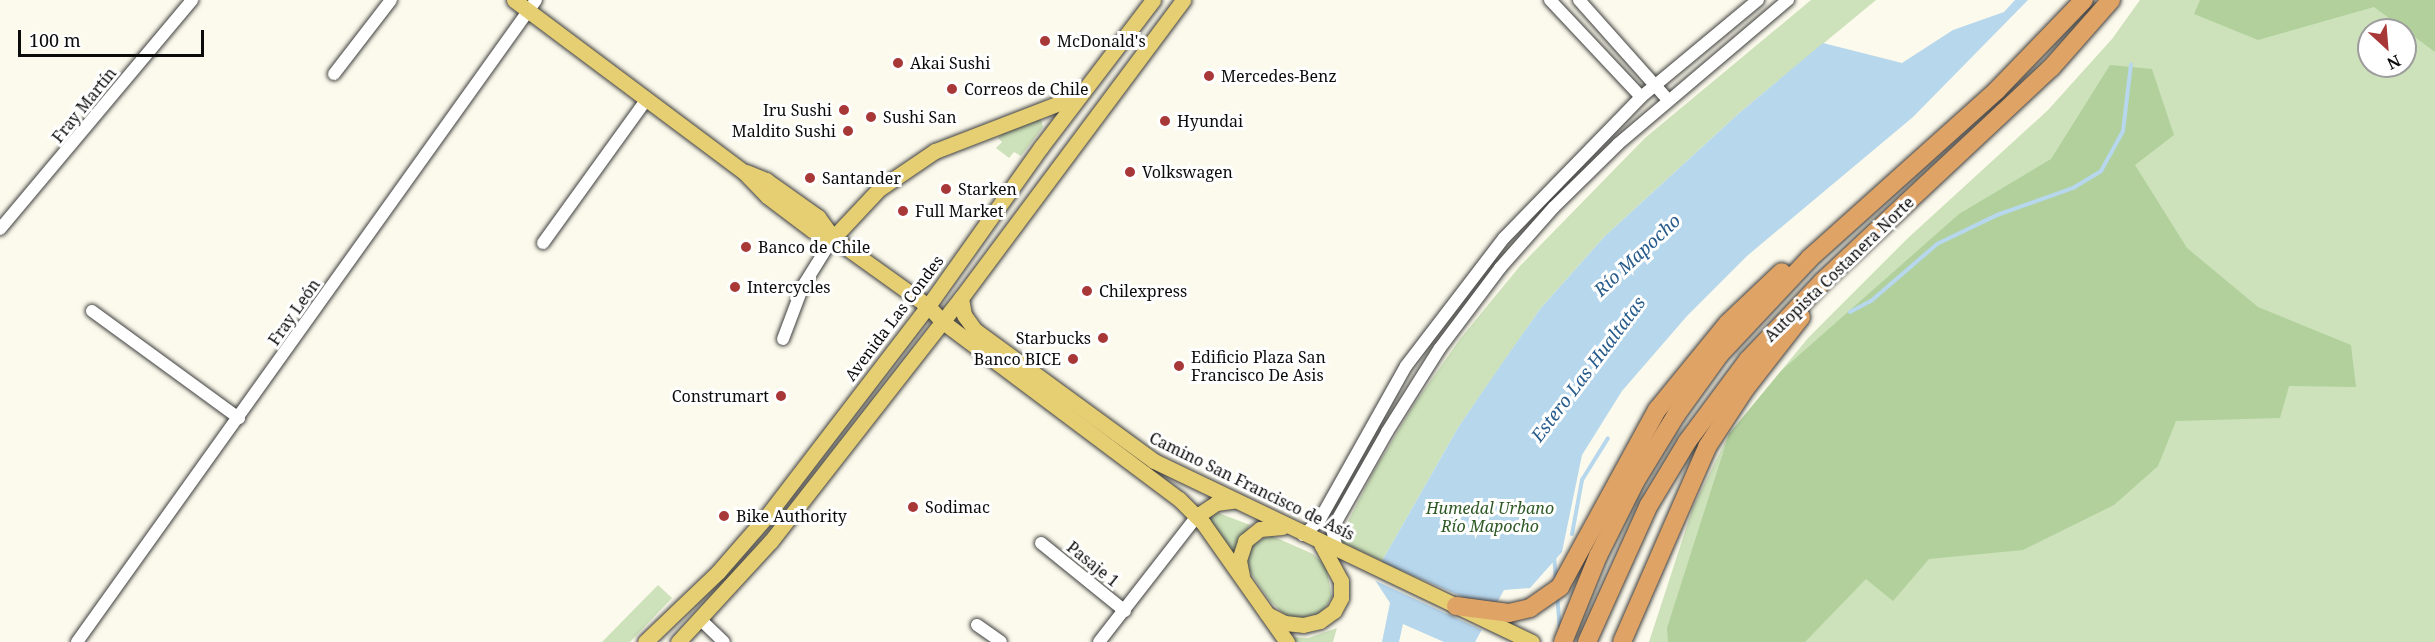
<!DOCTYPE html>
<meta charset="utf-8">
<style>
body{margin:0}
#map{position:relative;width:2435px;height:642px;overflow:hidden;background:#fcfaec;font-family:"Noto Serif",serif}
div>[style]{position:absolute}
.green>*{inset:0;background:#cde2ba}
.forest>*{inset:0;background:#b1d09c}
.water>*{inset:0;background:#b7d7ed}
.pier>*{inset:0;background:#fcfaec}
.stream>*{height:4px;margin:-2px;padding:0 2px;transform-origin:2px;border-radius:2px;background:#b7d7ed}
.roads{filter:drop-shadow(0 0 2px #3e3e3e) drop-shadow(0 0 2px #3e3e3e)}
.minor>*{height:12px;margin:-6px;padding:0 6px;transform-origin:6px;border-radius:6px;background:#fff}
.major>*{height:15px;margin:-7.5px;padding:0 7.5px;transform-origin:7.5px;border-radius:7.5px;background:#e6ce72}
.highway>*{height:18px;margin:-9px;padding:0 9px;transform-origin:9px;border-radius:9px;background:#e0a366}
.dots>*{width:16px;height:16px;translate:-50% -50%;box-sizing:border-box;border:3px solid #fff;border-radius:50%}
span{translate:-50% -50%;white-space:nowrap;text-align:center;line-height:1.15;-webkit-text-stroke:6px #fff;paint-order:stroke}
.poi-label{font-size:16px;color:#0b0b0b}
.left{translate:0 -50%;text-align:left}
.right{translate:-100% -50%;text-align:right}
.street-label{font-size:16px;color:#0b0b0b}
.park-label{font-size:16px;color:#2e5925;font-style:italic}
.water-label{font-size:18px;color:#265b8b;font-style:italic}
.north{position:absolute;left:2357px;top:18px;width:60px;height:60px;box-sizing:border-box;background:#fff;border:2px solid #9d9d9d;border-radius:50%;rotate:154deg;font-size:16px;font-weight:700;line-height:24px;text-align:center;color:#0b0b0b}
.north::after{content:'';display:block;margin:auto;width:21px;height:27px;background:#a83737;clip-path:polygon(50% 0,100% 100%,50% 72%,0 100%)}
.scale{position:absolute;left:18px;top:30px;width:186px;height:27px;box-sizing:border-box;border:3px solid #0b0b0b;border-top:0;padding-left:8px;font-size:18px;line-height:21px;white-space:nowrap;color:#0b0b0b;-webkit-text-stroke:4px #fff;paint-order:stroke}
</style>
<div id="map">
<div class="green">
<div style="clip-path:polygon(1811px 0,1876px 0,1738px 114px,1604px 237px,1540px 309px,1459px 426px,1382px 561px,1343px 543px,1340px 537px,1374px 471px,1415px 403px,1460px 339px,1520px 266px,1645px 138px)"></div>
<div style="clip-path:polygon(evenodd,2140px 0,2435px 0,2435px 642px,1649px 642px,1693px 507px,1729px 434px,1808px 338px,1908px 238px,2048px 110px,2112px 39px,2140px 0,2369px 30px,2405px 30px,2405px 66px,2369px 66px,2369px 30px)"></div>
<div style="clip-path:polygon(1041px 119px,1043px 127px,1021px 156px,1014px 152px,1009px 158px,996px 148px,1002px 142px,998px 138px,1006px 130px)"></div>
<div style="clip-path:polygon(1216px 512px,1250px 525px,1233px 552px,1208px 518px,1209px 513px)"></div>
<div style="clip-path:polygon(1270px 535px,1313px 554px,1326px 566px,1332px 597px,1322px 612px,1299px 619px,1284px 614px,1270px 601px,1248px 569px,1246px 557px,1249px 547px)"></div>
<div style="clip-path:polygon(658px 585px,672px 598px,630px 642px,602px 642px)"></div>
<div style="clip-path:polygon(1337px 628px,1333px 642px,1296px 642px,1290px 637px,1308px 638px)"></div>
</div>
<div class="forest">
<div style="clip-path:polygon(2200px 0,2435px 0,2435px 52px,2374px 7px,2258px 40px,2194px 14px)"></div>
<div style="clip-path:polygon(2110px 65px,2152px 69px,2174px 135px,2135px 165px,2187px 248px,2258px 307px,2351px 345px,2356px 387px,2289px 386px,2280px 418px,2176px 421px,2158px 466px,2114px 505px,2023px 550px,1929px 559px,1893px 601px,1866px 579px,1805px 642px,1668px 642px,1667px 628px,1729px 434px,1781px 371px,1959px 214px,2051px 159px)"></div>
</div>
<div class="water">
<div style="clip-path:polygon(2015px 0,2028px 0,1913px 117px,1747px 256px,1687px 316px,1622px 391px,1582px 455px,1562px 552px,1530px 588px,1504px 590px,1475px 642px,1444px 642px,1403px 624px,1399px 642px,1382px 642px,1390px 603px,1375px 580px,1382px 561px,1459px 426px,1496px 372px,1540px 309px,1604px 237px,1738px 114px,1823px 43px,1902px 63px,1953px 30px,2004px 12px)"></div>
</div>
<div class="pier">
<div style="clip-path:polygon(1379px 561px,1470px 600px,1499px 604px,1484px 631px,1372px 579px)"></div>
</div>
<div class="stream">
<div style="left:1850px;top:312px;width:24px;rotate:-28deg"></div>
<div style="left:1871px;top:301px;width:87px;rotate:-40.8deg"></div>
<div style="left:1937px;top:244px;width:67px;rotate:-25.8deg"></div>
<div style="left:1997px;top:215px;width:81px;rotate:-19.6deg"></div>
<div style="left:2073px;top:188px;width:33px;rotate:-31deg"></div>
<div style="left:2101px;top:171px;width:46px;rotate:-61.2deg"></div>
<div style="left:2123px;top:131px;width:67px;rotate:-83.2deg"></div>
<div style="left:1572px;top:534px;width:55px;rotate:-79.5deg"></div>
<div style="left:1582px;top:480px;width:49px;rotate:-58.2deg"></div>
<div style="left:1554px;top:556px;width:25px;rotate:85deg"></div>
<div style="left:1557px;top:595px;width:37px;rotate:85deg"></div>
</div>
<div class="roads">
<div class="minor">
<div style="left:1550px;top:0;width:133px;rotate:46.8deg"></div>
<div style="left:1579px;top:0;width:134px;rotate:48.3deg"></div>
<div style="left:334px;top:74px;width:93px;rotate:-52.4deg"></div>
<div style="left:0;top:229px;width:299px;rotate:-50deg"></div>
<div style="left:543px;top:243px;width:178px;rotate:-54.2deg"></div>
<div style="left:92px;top:311px;width:182px;rotate:36.1deg"></div>
<div style="left:783px;top:339px;width:57px;rotate:-69.3deg"></div>
<div style="left:803px;top:286px;width:57px;rotate:-58deg"></div>
<div style="left:1303px;top:535px;width:21px;rotate:-41deg"></div>
<div style="left:1319px;top:521px;width:178px;rotate:-60.7deg"></div>
<div style="left:1406px;top:366px;width:161px;rotate:-52.6deg"></div>
<div style="left:1504px;top:238px;width:197px;rotate:-45.8deg"></div>
<div style="left:1641px;top:97px;width:152px;rotate:-39.7deg"></div>
<div style="left:1041px;top:543px;width:108px;rotate:39deg"></div>
<div style="left:1337px;top:549px;width:21px;rotate:-104deg"></div>
<div style="left:1332px;top:529px;width:112px;rotate:-60.4deg"></div>
<div style="left:1387px;top:432px;width:99px;rotate:-57.8deg"></div>
<div style="left:1440px;top:348px;width:100px;rotate:-53.1deg"></div>
<div style="left:1500px;top:268px;width:81px;rotate:-48.5deg"></div>
<div style="left:1554px;top:207px;width:90px;rotate:-44.5deg"></div>
<div style="left:1618px;top:144px;width:223px;rotate:-40.3deg"></div>
<div style="left:700px;top:619px;width:33px;rotate:44deg"></div>
<div style="left:977px;top:625px;width:29px;rotate:35deg"></div>
<div style="left:77px;top:642px;width:789px;rotate:-54.44deg"></div>
<div style="left:1099px;top:642px;width:160px;rotate:-52.1deg"></div>
</div>
<div class="major">
<div style="left:514px;top:0;width:287px;rotate:36.8deg"></div>
<div style="left:744px;top:172px;width:33px;rotate:46deg"></div>
<div style="left:767px;top:196px;width:56px;rotate:37.1deg"></div>
<div style="left:812px;top:230px;width:22px;rotate:21deg"></div>
<div style="left:833px;top:238px;width:117px;rotate:35.6deg"></div>
<div style="left:928px;top:306px;width:22px;rotate:47deg"></div>
<div style="left:943px;top:322px;width:295px;rotate:36.9deg"></div>
<div style="left:1179px;top:499px;width:34px;rotate:45deg"></div>
<div style="left:1203px;top:523px;width:146px;rotate:54.8deg"></div>
<div style="left:746px;top:172px;width:22px;rotate:22deg"></div>
<div style="left:766px;top:180px;width:64px;rotate:35.4deg"></div>
<div style="left:818px;top:217px;width:26px;rotate:54deg"></div>
<div style="left:833px;top:238px;width:67px;rotate:-46.8deg"></div>
<div style="left:879px;top:189px;width:68px;rotate:-34.2deg"></div>
<div style="left:935px;top:151px;width:155px;rotate:-21.1deg"></div>
<div style="left:961px;top:298px;width:17px;rotate:80deg"></div>
<div style="left:964px;top:315px;width:19px;rotate:54deg"></div>
<div style="left:975px;top:330px;width:222px;rotate:36.2deg"></div>
<div style="left:1154px;top:461px;width:419px;rotate:25.6deg"></div>
<div style="left:1197px;top:516px;width:23px;rotate:-34deg"></div>
<div style="left:1216px;top:503px;width:17px;rotate:-7deg"></div>
<div style="left:1242px;top:576px;width:16px;rotate:-101deg"></div>
<div style="left:1239px;top:560px;width:20px;rotate:-72deg"></div>
<div style="left:1245px;top:541px;width:19px;rotate:-39deg"></div>
<div style="left:1260px;top:529px;width:22px;rotate:-5deg"></div>
<div style="left:1267px;top:614px;width:20px;rotate:27deg"></div>
<div style="left:1285px;top:623px;width:18px;rotate:6deg"></div>
<div style="left:1303px;top:625px;width:17px;rotate:-13deg"></div>
<div style="left:1320px;top:621px;width:17px;rotate:-36deg"></div>
<div style="left:1334px;top:611px;width:15px;rotate:-62deg"></div>
<div style="left:1341px;top:598px;width:17px;rotate:-90deg"></div>
<div style="left:1341px;top:581px;width:42px;rotate:-118.4deg"></div>
<div style="left:645px;top:642px;width:101px;rotate:-43.8deg"></div>
<div style="left:718px;top:572px;width:73px;rotate:-48.9deg"></div>
<div style="left:766px;top:517px;width:266px;rotate:-52.5deg"></div>
<div style="left:928px;top:306px;width:195px;rotate:-54.6deg"></div>
<div style="left:1041px;top:147px;width:185px;rotate:-52.7deg"></div>
<div style="left:678px;top:642px;width:137px;rotate:-47.4deg"></div>
<div style="left:771px;top:541px;width:308px;rotate:-52deg"></div>
<div style="left:961px;top:298px;width:372px;rotate:-53.3deg"></div>
</div>
<div class="highway">
<div style="left:1456px;top:606px;width:53px;rotate:7.5deg"></div>
<div style="left:1509px;top:613px;width:22px;rotate:-13deg"></div>
<div style="left:1530px;top:608px;width:37px;rotate:-35deg"></div>
<div style="left:1560px;top:587px;width:202px;rotate:-61.3deg"></div>
<div style="left:1657px;top:410px;width:112px;rotate:-50.8deg"></div>
<div style="left:1728px;top:323px;width:74px;rotate:-43.4deg"></div>
<div style="left:1563px;top:642px;width:93px;rotate:-67.9deg"></div>
<div style="left:1598px;top:556px;width:83px;rotate:-63.4deg"></div>
<div style="left:1635px;top:482px;width:79px;rotate:-58.5deg"></div>
<div style="left:1676px;top:415px;width:75px;rotate:-54.2deg"></div>
<div style="left:1720px;top:354px;width:132px;rotate:-46.8deg"></div>
<div style="left:1810px;top:258px;width:251px;rotate:-41.9deg"></div>
<div style="left:1997px;top:90px;width:125px;rotate:-46deg"></div>
<div style="left:1587px;top:642px;width:150px;rotate:-65.7deg"></div>
<div style="left:1649px;top:505px;width:74px;rotate:-58.9deg"></div>
<div style="left:1687px;top:442px;width:102px;rotate:-53.4deg"></div>
<div style="left:1748px;top:360px;width:108px;rotate:-46.5deg"></div>
<div style="left:1822px;top:282px;width:313px;rotate:-43.1deg"></div>
<div style="left:2051px;top:68px;width:91px;rotate:-48.6deg"></div>
<div style="left:1622px;top:642px;width:213px;rotate:-66.4deg"></div>
<div style="left:1707px;top:447px;width:69px;rotate:-56.8deg"></div>
<div style="left:1745px;top:389px;width:91px;rotate:-52.1deg"></div>
</div>
</div>
<div class="dots">
<div style="left:1045px;top:41px;background:#a83737"></div>
<div style="left:898px;top:63px;background:#a83737"></div>
<div style="left:1209px;top:76px;background:#a83737"></div>
<div style="left:952px;top:89px;background:#a83737"></div>
<div style="left:844px;top:110px;background:#a83737"></div>
<div style="left:871px;top:117px;background:#a83737"></div>
<div style="left:1165px;top:121px;background:#a83737"></div>
<div style="left:848px;top:131px;background:#a83737"></div>
<div style="left:1130px;top:172px;background:#a83737"></div>
<div style="left:810px;top:178px;background:#a83737"></div>
<div style="left:946px;top:189px;background:#a83737"></div>
<div style="left:903px;top:211px;background:#a83737"></div>
<div style="left:746px;top:247px;background:#a83737"></div>
<div style="left:735px;top:287px;background:#a83737"></div>
<div style="left:1087px;top:291px;background:#a83737"></div>
<div style="left:1103px;top:338px;background:#a83737"></div>
<div style="left:1073px;top:359px;background:#a83737"></div>
<div style="left:1179px;top:366px;background:#a83737"></div>
<div style="left:781px;top:396px;background:#a83737"></div>
<div style="left:913px;top:507px;background:#a83737"></div>
<div style="left:724px;top:516px;background:#a83737"></div>
</div>
<div class="poi-label">
<span class="left" style="left:1057px;top:41px">McDonald's</span>
<span class="left" style="left:910px;top:63px">Akai Sushi</span>
<span class="left" style="left:1221px;top:76px">Mercedes-Benz</span>
<span class="left" style="left:964px;top:89px">Correos de Chile</span>
<span class="right" style="left:832px;top:110px">Iru Sushi</span>
<span class="left" style="left:883px;top:117px">Sushi San</span>
<span class="left" style="left:1177px;top:121px">Hyundai</span>
<span class="right" style="left:836px;top:131px">Maldito Sushi</span>
<span class="left" style="left:1142px;top:172px">Volkswagen</span>
<span class="left" style="left:822px;top:178px">Santander</span>
<span class="left" style="left:958px;top:189px">Starken</span>
<span class="left" style="left:915px;top:211px">Full Market</span>
<span class="left" style="left:758px;top:247px">Banco de Chile</span>
<span class="left" style="left:747px;top:287px">Intercycles</span>
<span class="left" style="left:1099px;top:291px">Chilexpress</span>
<span class="right" style="left:1091px;top:338px">Starbucks</span>
<span class="left" style="left:1191px;top:366px">Edificio Plaza San<br>Francisco De Asis</span>
<span class="right" style="left:1061px;top:359px">Banco BICE</span>
<span class="right" style="left:769px;top:396px">Construmart</span>
<span class="left" style="left:925px;top:507px">Sodimac</span>
<span class="left" style="left:736px;top:516px">Bike Authority</span>
</div>
<div class="street-label">
<span style="left:84px;top:105px;rotate:-51deg">Fray Martín</span>
<span style="left:1839px;top:269px;rotate:-44deg">Autopista Costanera Norte</span>
<span style="left:294px;top:312px;rotate:-55deg">Fray León</span>
<span style="left:894px;top:318px;rotate:-53deg">Avenida Las Condes</span>
<span style="left:1252px;top:486px;rotate:26deg">Camino San Francisco de Asís</span>
<span style="left:1093px;top:564px;rotate:39deg">Pasaje 1</span>
</div>
<div class="park-label">
<span style="left:1490px;top:517px">Humedal Urbano<br>Río Mapocho</span>
</div>
<div class="water-label">
<span style="left:1637px;top:255px;rotate:-43deg">Río Mapocho</span>
<span style="left:1588px;top:369px;rotate:-53deg">Estero Las Hualtatas</span>
</div>
<div class="north">N</div>
<div class="scale">100 m</div>
</div>
